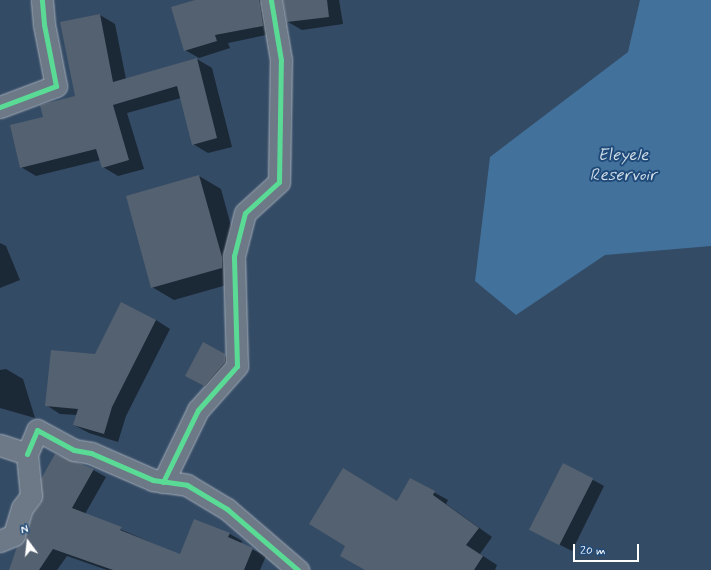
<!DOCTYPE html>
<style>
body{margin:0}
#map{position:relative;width:711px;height:570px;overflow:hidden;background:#344b65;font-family:Mynerve,sans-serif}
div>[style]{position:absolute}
.water>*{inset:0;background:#42729b}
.shadow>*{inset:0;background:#0007}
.building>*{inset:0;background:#546170;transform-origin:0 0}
.roads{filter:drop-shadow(0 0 1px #a4aeba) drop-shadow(0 0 1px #a4aeba)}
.minor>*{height:21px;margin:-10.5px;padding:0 10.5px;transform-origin:10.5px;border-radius:10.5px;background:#6d7986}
.cycleway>*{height:5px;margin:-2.5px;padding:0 2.5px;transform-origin:2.5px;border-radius:2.5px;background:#5adb95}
span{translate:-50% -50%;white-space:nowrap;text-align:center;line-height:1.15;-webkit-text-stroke:4px #1f4a7a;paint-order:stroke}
.water-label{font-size:17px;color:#d0dde7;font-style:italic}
.north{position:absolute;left:8px;top:522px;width:40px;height:40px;-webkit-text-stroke:3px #1f4a7a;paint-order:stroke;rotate:345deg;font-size:11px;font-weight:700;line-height:16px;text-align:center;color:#fff}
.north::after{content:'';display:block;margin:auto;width:14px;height:18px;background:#fff;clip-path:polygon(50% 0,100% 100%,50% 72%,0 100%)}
.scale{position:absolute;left:573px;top:544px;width:66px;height:18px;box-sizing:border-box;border:2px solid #fff;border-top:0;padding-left:5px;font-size:12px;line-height:14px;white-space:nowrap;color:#fff;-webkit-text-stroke:3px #1f4a7a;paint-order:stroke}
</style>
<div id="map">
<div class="water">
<div style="clip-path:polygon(640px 0,711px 0,711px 246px,605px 255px,516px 315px,475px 281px,490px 157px,628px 52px)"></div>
</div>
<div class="shadow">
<div style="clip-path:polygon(199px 0,278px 0,276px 33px,228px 43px,230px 48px,199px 58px,185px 50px)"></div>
<div style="clip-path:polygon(283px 0,339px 0,343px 24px,302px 30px,288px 22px)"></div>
<div style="clip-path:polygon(100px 15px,115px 24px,126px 79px,197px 59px,212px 68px,232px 147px,208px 153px,193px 144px,181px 98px,127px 113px,144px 169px,118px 176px,103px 167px,101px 160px,36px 176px,21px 167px,45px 118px,76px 96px,61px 23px)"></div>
<div style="clip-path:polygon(199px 176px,221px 189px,243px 270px,244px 280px,174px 300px,152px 287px)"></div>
<div style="clip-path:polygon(0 243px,6px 246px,20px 280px,0 288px)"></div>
<div style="clip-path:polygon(156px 320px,170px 329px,126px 416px,118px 442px,89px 433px,74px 425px,77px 415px,60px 414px,46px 405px,96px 355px)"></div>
<div style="clip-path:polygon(224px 355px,236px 362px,216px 392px,198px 382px)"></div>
<div style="clip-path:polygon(6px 369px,23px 379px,35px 418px,0 408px,0 370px)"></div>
<div style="clip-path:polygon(564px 464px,604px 486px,572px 551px,543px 536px)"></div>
<div style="clip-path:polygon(93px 470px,106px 477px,85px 514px,180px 555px,195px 520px,230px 534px,227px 542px,230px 534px,242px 541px,241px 544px,266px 556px,260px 570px,107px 570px,67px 556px,57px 570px,10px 570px)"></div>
<div style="clip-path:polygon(410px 479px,448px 500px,446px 504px,492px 537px,480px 554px,497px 565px,495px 570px,367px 570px)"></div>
</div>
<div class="building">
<div style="clip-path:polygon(195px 0,259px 0,263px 26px,215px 35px,217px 41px,184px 51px,171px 7px)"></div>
<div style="clip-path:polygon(283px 0,327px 0,329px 17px,287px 22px)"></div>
<div style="clip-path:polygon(100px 14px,113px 82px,197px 58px,217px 138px,192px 145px,177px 86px,113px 105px,129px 160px,102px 168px,96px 149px,20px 168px,10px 125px,43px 117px,40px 105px,75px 96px,60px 22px)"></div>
<div style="clip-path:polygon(199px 175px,222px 257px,222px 268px,151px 288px,126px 196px)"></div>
<div style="clip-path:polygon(121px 302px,156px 320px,112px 407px,104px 434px,73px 425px,78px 409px,45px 406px,51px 350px,95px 354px)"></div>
<div style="clip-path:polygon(203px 342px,225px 354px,225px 362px,204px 386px,185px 376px)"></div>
<div style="clip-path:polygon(55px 454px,94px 469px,72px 508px,122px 527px,120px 530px,180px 554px,194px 519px,230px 533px,228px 537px,253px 548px,244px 570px,113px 570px,53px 549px,39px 570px,9px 570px,17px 547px,25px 539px,33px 513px,41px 503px,41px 479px)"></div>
<div style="left:563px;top:463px;width:34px;height:75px;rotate:27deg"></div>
<div style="clip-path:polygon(343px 468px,397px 501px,410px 478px,435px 491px,433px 495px,479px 528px,466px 545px,483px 556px,474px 570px,365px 570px,340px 556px,345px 546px,309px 524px)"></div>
</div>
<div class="roads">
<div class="minor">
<div style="left:0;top:107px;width:60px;rotate:-20.6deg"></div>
<div style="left:56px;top:86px;width:63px;rotate:-101deg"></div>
<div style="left:44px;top:24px;width:24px;rotate:-95deg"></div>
<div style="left:0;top:445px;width:28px;rotate:18deg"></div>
<div style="left:27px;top:454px;width:42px;rotate:84.6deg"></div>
<div style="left:31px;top:496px;width:15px;rotate:127deg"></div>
<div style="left:22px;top:508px;width:28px;rotate:107deg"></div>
<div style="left:14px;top:535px;width:15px;rotate:157deg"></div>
<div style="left:27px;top:454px;width:26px;rotate:-67deg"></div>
<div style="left:37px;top:430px;width:42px;rotate:28.4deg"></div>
<div style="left:74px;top:450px;width:17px;rotate:10deg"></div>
<div style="left:91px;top:453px;width:68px;rotate:23.5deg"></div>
<div style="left:153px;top:480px;width:34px;rotate:8deg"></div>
<div style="left:187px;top:485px;width:47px;rotate:31deg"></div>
<div style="left:227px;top:509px;width:94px;rotate:40.7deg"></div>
<div style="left:163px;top:482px;width:80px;rotate:-64.1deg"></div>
<div style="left:198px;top:410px;width:59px;rotate:-48.4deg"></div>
<div style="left:237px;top:366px;width:110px;rotate:-91.6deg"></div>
<div style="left:234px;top:256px;width:44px;rotate:-75.7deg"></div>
<div style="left:245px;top:213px;width:46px;rotate:-42.4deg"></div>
<div style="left:279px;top:182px;width:122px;rotate:-89.1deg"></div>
<div style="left:281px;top:60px;width:61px;rotate:-99.5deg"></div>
</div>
</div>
<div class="cycleway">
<div style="left:0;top:107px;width:60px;rotate:-20.6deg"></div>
<div style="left:56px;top:86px;width:63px;rotate:-101deg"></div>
<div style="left:44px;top:24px;width:24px;rotate:-95deg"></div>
<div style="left:27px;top:454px;width:26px;rotate:-67deg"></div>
<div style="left:37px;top:430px;width:42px;rotate:28.4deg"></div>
<div style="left:74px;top:450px;width:17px;rotate:10deg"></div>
<div style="left:91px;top:453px;width:68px;rotate:23.5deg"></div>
<div style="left:153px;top:480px;width:34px;rotate:8deg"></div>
<div style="left:187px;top:485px;width:47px;rotate:31deg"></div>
<div style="left:227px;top:509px;width:94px;rotate:40.7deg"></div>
<div style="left:163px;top:482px;width:80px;rotate:-64.1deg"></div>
<div style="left:198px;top:410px;width:59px;rotate:-48.4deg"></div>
<div style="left:237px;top:366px;width:110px;rotate:-91.6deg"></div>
<div style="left:234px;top:256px;width:44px;rotate:-75.7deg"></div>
<div style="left:245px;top:213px;width:46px;rotate:-42.4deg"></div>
<div style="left:279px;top:182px;width:122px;rotate:-89.1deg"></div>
<div style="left:281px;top:60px;width:61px;rotate:-99.5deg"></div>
</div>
<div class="water-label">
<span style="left:623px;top:166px">Eleyele<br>Reservoir</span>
</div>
<div class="north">N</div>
<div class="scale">20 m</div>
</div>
